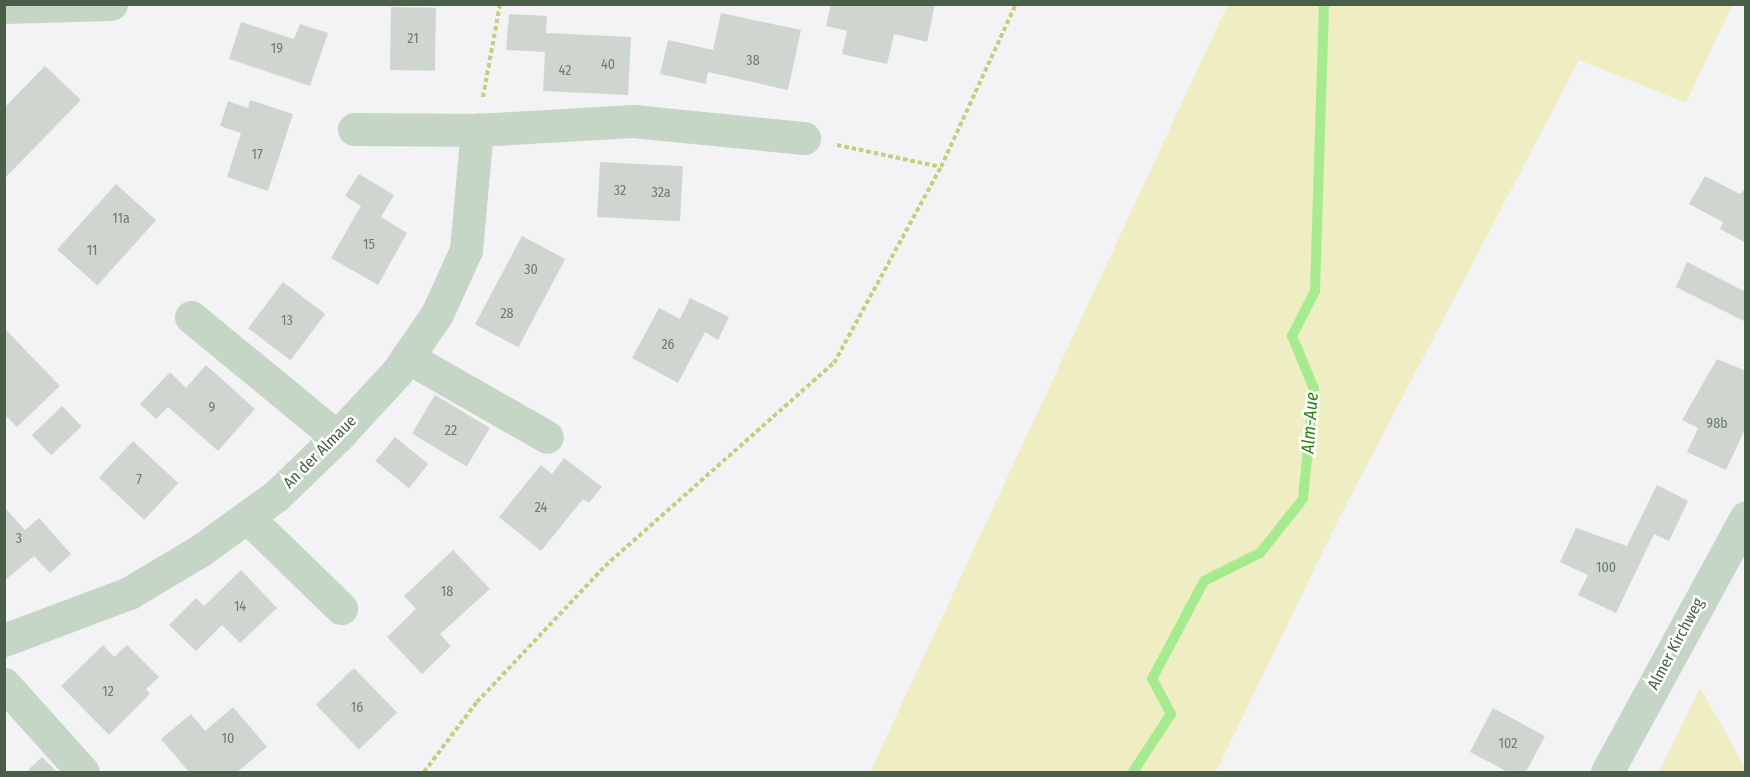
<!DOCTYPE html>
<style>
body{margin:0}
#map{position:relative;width:1750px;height:777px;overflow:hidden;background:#f3f2f4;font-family:"Fira Sans Condensed",sans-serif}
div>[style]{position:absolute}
.green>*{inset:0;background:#efedc2}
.stream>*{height:10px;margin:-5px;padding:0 5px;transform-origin:5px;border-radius:5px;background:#a6eb90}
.building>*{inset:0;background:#cfd6d0;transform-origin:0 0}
.path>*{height:4px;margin-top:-2px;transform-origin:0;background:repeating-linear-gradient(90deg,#c8cd7b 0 4.5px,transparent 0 7.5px)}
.minor>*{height:33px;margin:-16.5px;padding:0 16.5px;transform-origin:16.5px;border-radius:16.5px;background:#c6d6c6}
span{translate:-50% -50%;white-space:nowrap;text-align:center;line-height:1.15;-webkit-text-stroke:5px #fff;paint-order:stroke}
.number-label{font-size:14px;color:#6b7d6c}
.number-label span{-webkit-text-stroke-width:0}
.street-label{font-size:16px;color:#4a5f4a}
.water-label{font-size:18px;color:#2b8610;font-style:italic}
.frame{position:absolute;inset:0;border:6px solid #4a5f4a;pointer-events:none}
</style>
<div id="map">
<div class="green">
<div style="clip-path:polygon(1228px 4px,1732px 5px,1686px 103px,1579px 60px,1336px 524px,1216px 772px,870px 772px)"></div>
<div style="clip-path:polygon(1700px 688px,1745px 767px,1745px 772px,1659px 772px)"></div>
</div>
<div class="stream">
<div style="left:1133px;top:772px;width:69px;rotate:-56.8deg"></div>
<div style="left:1171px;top:714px;width:40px;rotate:-118deg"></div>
<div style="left:1152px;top:679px;width:111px;rotate:-62deg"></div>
<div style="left:1204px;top:581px;width:63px;rotate:-26.6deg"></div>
<div style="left:1260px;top:553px;width:69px;rotate:-51.5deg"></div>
<div style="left:1303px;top:499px;width:111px;rotate:-84.3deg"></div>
<div style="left:1314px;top:389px;width:57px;rotate:-112.5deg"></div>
<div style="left:1292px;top:336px;width:51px;rotate:-62.9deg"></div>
<div style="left:1315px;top:291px;width:287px;rotate:-88.2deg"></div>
</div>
<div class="building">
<div style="clip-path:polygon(831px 4px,935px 4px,927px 42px,894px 34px,887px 64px,842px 54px,847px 31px,826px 26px)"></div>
<div style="left:391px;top:7px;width:45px;height:63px;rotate:1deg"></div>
<div style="clip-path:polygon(721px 13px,801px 30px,788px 90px,708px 72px,706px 84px,660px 74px,668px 40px,713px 50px)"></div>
<div style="clip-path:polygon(509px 14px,547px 16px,546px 33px,631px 37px,628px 95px,543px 91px,545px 52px,506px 50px)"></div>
<div style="clip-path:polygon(241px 22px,294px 39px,300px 24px,328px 33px,310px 86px,229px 59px)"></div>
<div style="clip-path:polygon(45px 66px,81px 100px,4px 179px,4px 108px)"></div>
<div style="clip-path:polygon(250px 100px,293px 114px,268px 191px,227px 177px,241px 133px,220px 126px,228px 101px,248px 108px)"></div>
<div style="left:600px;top:162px;width:83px;height:55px;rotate:3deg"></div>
<div style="clip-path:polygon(359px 174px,394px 195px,381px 217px,407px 233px,378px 285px,331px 258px,361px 206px,345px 196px)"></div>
<div style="clip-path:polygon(1705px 176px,1740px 194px,1746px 188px,1746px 243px,1720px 229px,1723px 222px,1689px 204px)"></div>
<div style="left:116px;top:184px;width:54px;height:88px;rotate:42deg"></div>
<div style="left:522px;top:236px;width:49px;height:100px;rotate:28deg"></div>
<div style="clip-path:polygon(1687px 262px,1746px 292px,1746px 322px,1676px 287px)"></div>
<div style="left:283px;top:282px;width:53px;height:58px;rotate:37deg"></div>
<div style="clip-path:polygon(690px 298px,729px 317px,718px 340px,705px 332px,678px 383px,632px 358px,659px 308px,680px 319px)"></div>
<div style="clip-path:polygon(4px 328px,60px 386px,17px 427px,4px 414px)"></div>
<div style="clip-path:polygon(1717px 359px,1746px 371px,1746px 427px,1726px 470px,1687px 452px,1698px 428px,1682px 420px)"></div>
<div style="clip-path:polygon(206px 365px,255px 409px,218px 451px,168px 407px,156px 419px,140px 404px,170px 372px,186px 388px)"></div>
<div style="left:435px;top:395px;width:64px;height:45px;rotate:31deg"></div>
<div style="left:62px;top:406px;width:28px;height:42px;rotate:46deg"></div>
<div style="left:395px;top:437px;width:43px;height:31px;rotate:39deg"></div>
<div style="left:133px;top:441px;width:62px;height:50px;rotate:43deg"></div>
<div style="clip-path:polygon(564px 458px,602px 487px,589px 503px,583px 499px,541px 551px,499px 517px,541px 465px,552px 474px)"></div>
<div style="clip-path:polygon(1657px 485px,1688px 501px,1669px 541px,1654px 534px,1616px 613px,1578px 595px,1588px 575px,1560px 562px,1576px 528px,1627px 546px)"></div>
<div style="clip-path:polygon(4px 507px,25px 530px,39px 518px,71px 554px,50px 573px,34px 556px,4px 581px)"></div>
<div style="clip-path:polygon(453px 550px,490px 589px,440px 634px,451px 646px,422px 674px,387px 637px,416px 609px,404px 596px)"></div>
<div style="clip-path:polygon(241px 570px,277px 608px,240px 643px,222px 625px,196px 651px,169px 625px,196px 598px,204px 606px)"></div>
<div style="clip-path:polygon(103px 645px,114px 657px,127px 645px,159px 677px,146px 689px,150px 694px,109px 735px,61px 686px)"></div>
<div style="left:354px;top:668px;width:62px;height:53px;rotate:46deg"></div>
<div style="clip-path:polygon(233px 707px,267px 747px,237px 772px,189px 772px,161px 739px,191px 714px,205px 731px)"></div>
<div style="clip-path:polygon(1493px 708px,1545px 736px,1526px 772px,1508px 772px,1470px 752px)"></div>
<div style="clip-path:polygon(42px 757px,57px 772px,26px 772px)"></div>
</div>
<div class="path">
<div style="left:483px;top:97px;width:95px;rotate:-79.6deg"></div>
<div style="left:837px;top:145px;width:106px;rotate:11.9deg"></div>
<div style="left:424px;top:772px;width:88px;rotate:-52.9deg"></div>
<div style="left:477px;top:702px;width:187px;rotate:-46.7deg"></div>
<div style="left:605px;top:566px;width:306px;rotate:-41.6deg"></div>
<div style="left:834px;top:363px;width:223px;rotate:-61.4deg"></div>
<div style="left:941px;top:167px;width:179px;rotate:-65.3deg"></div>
</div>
<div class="minor">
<div style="left:4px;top:7px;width:107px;rotate:-1.6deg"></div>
<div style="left:354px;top:129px;width:123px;rotate:0.5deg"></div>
<div style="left:477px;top:130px;width:156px;rotate:-3.3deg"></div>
<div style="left:633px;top:121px;width:172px;rotate:5.7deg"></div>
<div style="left:191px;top:317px;width:189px;rotate:39.4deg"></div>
<div style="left:407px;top:357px;width:161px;rotate:29.7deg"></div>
<div style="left:247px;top:517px;width:131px;rotate:44.1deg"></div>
<div style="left:4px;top:640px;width:134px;rotate:-20.6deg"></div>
<div style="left:129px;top:593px;width:84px;rotate:-30.8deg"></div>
<div style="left:201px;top:550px;width:92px;rotate:-35.8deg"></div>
<div style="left:276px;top:496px;width:85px;rotate:-44deg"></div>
<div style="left:337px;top:437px;width:88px;rotate:-47.3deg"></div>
<div style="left:397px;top:372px;width:70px;rotate:-55.4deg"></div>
<div style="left:437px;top:314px;width:70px;rotate:-65.6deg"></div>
<div style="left:466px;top:250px;width:121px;rotate:-84.8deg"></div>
<div style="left:4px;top:684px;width:118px;rotate:48.1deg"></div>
<div style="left:1607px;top:772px;width:290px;rotate:-61.4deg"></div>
</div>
<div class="number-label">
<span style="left:413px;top:39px">21</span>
<span style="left:277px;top:49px">19</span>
<span style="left:753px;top:61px">38</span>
<span style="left:608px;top:65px">40</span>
<span style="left:565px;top:71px">42</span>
<span style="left:257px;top:155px">17</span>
<span style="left:620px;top:191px">32</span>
<span style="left:661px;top:193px">32a</span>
<span style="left:121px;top:219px">11a</span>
<span style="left:369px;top:245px">15</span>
<span style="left:92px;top:251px">11</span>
<span style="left:531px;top:270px">30</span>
<span style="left:507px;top:314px">28</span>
<span style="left:287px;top:321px">13</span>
<span style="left:668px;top:345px">26</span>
<span style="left:212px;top:408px">9</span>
<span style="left:1717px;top:424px">98b</span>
<span style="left:451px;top:431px">22</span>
<span style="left:139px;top:480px">7</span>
<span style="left:541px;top:508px">24</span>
<span style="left:19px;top:539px">3</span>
<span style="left:1606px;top:568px">100</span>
<span style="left:447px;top:592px">18</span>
<span style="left:240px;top:607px">14</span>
<span style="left:108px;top:692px">12</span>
<span style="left:357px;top:708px">16</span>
<span style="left:228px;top:739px">10</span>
<span style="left:1508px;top:744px">102</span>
</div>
<div class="street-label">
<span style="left:320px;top:452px;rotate:-45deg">An der Almaue</span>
<span style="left:1676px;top:644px;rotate:-62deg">Almer Kirchweg</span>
</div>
<div class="water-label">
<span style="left:1310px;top:423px;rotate:-86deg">Alm-Aue</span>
</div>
<div class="frame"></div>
</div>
